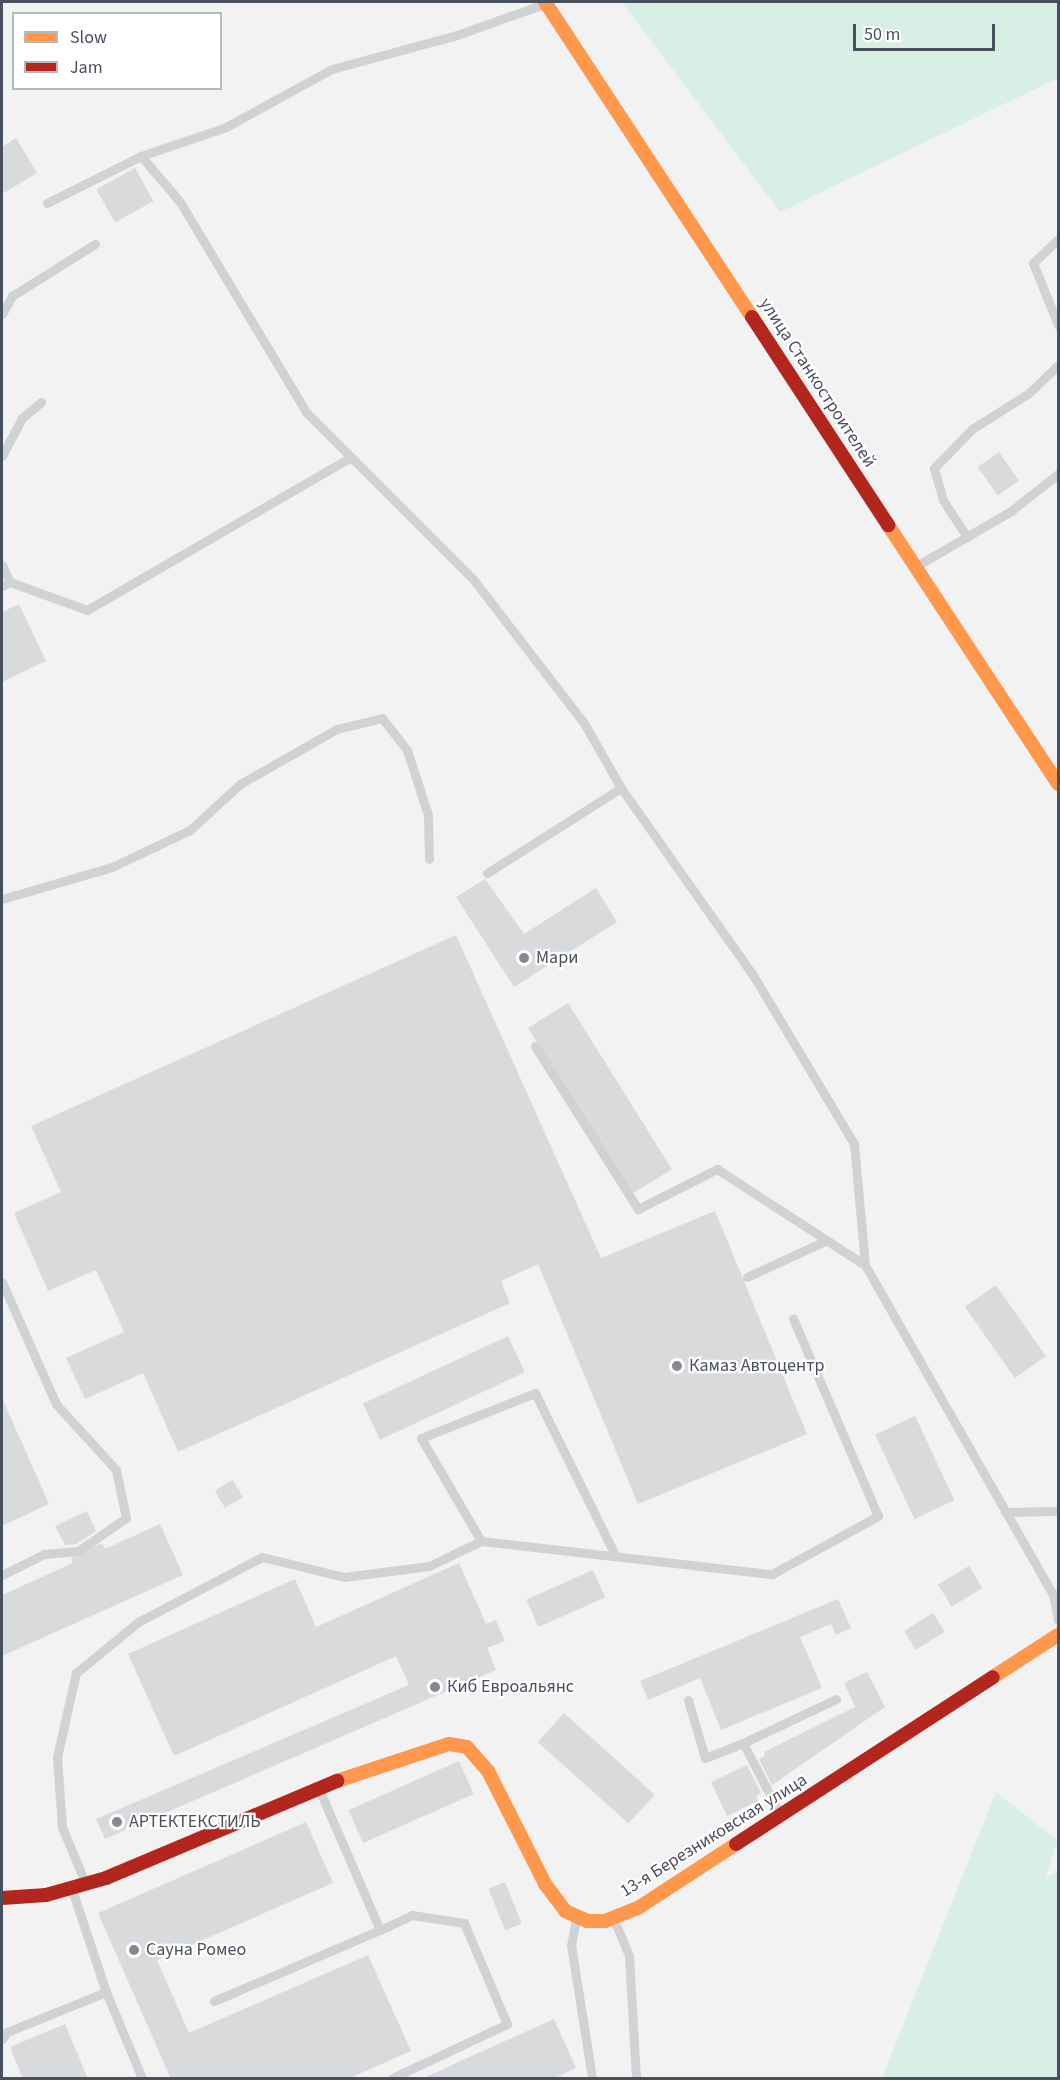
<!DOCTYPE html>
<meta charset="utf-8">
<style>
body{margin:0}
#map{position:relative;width:1060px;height:2080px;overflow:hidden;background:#f2f2f2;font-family:"Source Sans 3",sans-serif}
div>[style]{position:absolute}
.green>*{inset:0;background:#d8efe5}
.building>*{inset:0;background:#d9dadc;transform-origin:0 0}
.lane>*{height:9px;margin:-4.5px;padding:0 4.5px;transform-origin:4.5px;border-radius:4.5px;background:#d0d2d4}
.slow>*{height:14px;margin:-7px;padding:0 7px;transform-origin:7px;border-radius:7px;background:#ff974d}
.jam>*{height:14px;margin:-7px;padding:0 7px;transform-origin:7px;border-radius:7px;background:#b3261e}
.dots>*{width:16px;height:16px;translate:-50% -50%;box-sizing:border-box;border:3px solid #fff;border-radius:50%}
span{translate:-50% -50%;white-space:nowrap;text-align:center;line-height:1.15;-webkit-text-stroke:4.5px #fff;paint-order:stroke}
.street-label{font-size:18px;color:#49505d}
.poi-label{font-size:18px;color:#49505d}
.left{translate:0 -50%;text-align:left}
.frame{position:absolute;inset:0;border:3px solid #49505d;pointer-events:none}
.legend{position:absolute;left:12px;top:12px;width:210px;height:78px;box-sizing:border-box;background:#fff;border:2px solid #b6b9be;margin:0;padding:8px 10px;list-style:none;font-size:18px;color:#49505d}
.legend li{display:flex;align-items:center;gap:12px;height:30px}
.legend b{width:30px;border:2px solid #b6b9be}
.scale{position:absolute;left:853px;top:24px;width:142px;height:27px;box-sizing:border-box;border:3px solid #49505d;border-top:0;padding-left:8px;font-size:18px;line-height:21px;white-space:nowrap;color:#49505d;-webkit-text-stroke:4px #fff;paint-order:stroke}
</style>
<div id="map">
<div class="green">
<div style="clip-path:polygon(622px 2px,1058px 2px,1058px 78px,780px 212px)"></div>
<div style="clip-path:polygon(996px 1792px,1057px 1840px,1046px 1877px,1058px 1872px,1058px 2078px,882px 2078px)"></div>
</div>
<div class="building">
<div style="clip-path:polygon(16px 138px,37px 173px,2px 194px,2px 147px)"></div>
<div style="left:135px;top:168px;width:38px;height:44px;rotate:61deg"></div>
<div style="left:999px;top:452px;width:35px;height:26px;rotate:55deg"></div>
<div style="clip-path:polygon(19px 604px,46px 661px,2px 682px,2px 612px)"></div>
<div style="clip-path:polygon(485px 879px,524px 934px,596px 888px,617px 922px,514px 987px,456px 897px)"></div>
<div style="clip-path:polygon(456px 935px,601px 1258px,715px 1211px,807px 1434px,638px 1504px,538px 1264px,501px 1281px,510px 1303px,178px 1452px,143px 1373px,85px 1399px,66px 1358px,124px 1332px,96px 1270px,48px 1291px,14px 1213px,61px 1192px,31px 1126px)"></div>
<div style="left:568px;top:1003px;width:196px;height:47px;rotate:58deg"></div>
<div style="left:996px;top:1285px;width:87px;height:38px;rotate:55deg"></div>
<div style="left:508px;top:1336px;width:40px;height:160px;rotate:65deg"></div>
<div style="clip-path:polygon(2px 1398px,49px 1504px,2px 1526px)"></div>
<div style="left:915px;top:1416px;width:93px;height:44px;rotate:65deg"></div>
<div style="left:233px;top:1480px;width:20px;height:21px;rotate:60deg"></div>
<div style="clip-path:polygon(87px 1511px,96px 1531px,76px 1544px,65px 1545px,55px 1526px)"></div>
<div style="clip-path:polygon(160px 1524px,183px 1575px,2px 1656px,2px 1595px,73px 1563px,71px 1558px,102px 1543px,105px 1549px)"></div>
<div style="clip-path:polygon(459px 1563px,486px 1624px,496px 1620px,505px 1641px,487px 1648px,496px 1670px,105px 1839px,96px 1819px,409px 1685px,396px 1656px,174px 1756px,128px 1654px,295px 1579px,316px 1627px)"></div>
<div style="left:969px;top:1566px;width:26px;height:36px;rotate:59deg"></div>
<div style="left:593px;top:1570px;width:30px;height:73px;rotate:66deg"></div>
<div style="clip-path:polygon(838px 1599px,851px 1628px,836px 1635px,831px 1624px,800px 1637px,822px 1688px,721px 1730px,700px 1678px,648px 1700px,640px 1681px)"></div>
<div style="left:933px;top:1613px;width:22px;height:34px;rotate:58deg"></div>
<div style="clip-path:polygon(867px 1672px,885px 1707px,772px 1785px,759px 1759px,765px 1756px,764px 1752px,855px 1707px,844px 1683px)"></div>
<div style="left:564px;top:1713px;width:122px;height:39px;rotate:42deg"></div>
<div style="left:459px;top:1761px;width:36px;height:121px;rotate:66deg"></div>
<div style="clip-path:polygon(747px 1765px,761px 1793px,756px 1796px,758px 1801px,727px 1816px,711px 1782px)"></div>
<div style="clip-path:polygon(306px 1822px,333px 1883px,157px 1960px,189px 2033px,368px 1955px,411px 2051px,348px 2079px,171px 2079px,98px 1913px)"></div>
<div style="left:505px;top:1882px;width:45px;height:18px;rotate:68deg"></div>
<div style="clip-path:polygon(554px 2019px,576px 2068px,553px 2079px,421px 2079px)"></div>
<div style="clip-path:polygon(65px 2024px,88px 2079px,23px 2079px,10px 2047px)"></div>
</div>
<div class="lane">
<div style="left:141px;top:156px;width:60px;rotate:49.7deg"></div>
<div style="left:180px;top:202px;width:245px;rotate:59deg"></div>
<div style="left:306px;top:412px;width:236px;rotate:45deg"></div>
<div style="left:473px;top:579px;width:182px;rotate:52.4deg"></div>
<div style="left:584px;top:723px;width:75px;rotate:60.4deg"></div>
<div style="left:621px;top:788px;width:229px;rotate:54.8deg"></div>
<div style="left:753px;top:975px;width:197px;rotate:59.1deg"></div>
<div style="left:854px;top:1144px;width:121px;rotate:84.8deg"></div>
<div style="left:865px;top:1265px;width:379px;rotate:60.3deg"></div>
<div style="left:1053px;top:1594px;width:26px;rotate:79deg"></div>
<div style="left:47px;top:203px;width:105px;rotate:-26.6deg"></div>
<div style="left:141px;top:156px;width:90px;rotate:-18.8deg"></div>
<div style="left:226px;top:127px;width:121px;rotate:-28.7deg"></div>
<div style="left:332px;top:69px;width:130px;rotate:-15.2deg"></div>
<div style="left:457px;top:35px;width:92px;rotate:-19.6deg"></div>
<div style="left:1058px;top:239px;width:35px;rotate:136deg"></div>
<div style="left:1033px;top:263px;width:67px;rotate:68deg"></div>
<div style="left:2px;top:314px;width:21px;rotate:-61deg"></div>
<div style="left:12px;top:296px;width:98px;rotate:-32.1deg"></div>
<div style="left:2px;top:456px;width:43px;rotate:-62.2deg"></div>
<div style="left:22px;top:418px;width:25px;rotate:-40deg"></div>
<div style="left:967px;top:537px;width:44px;rotate:-123deg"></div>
<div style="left:943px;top:500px;width:33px;rotate:-106deg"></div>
<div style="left:934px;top:468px;width:54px;rotate:-45.7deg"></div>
<div style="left:972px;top:429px;width:67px;rotate:-32.3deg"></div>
<div style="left:1029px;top:393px;width:40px;rotate:-44deg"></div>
<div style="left:2px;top:565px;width:19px;rotate:65deg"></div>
<div style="left:918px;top:565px;width:108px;rotate:-30.1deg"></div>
<div style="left:1011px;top:511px;width:60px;rotate:-38.2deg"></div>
<div style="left:2px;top:586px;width:9px;rotate:-27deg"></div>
<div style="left:10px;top:582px;width:82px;rotate:20deg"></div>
<div style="left:87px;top:610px;width:305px;rotate:-30.1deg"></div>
<div style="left:487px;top:873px;width:159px;rotate:-32.4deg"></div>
<div style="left:2px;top:899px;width:115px;rotate:-16.2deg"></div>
<div style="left:112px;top:867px;width:86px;rotate:-25.4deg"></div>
<div style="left:190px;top:830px;width:68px;rotate:-42.6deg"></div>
<div style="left:240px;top:784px;width:112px;rotate:-29.6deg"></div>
<div style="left:337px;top:729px;width:46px;rotate:-13.7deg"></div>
<div style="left:382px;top:718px;width:41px;rotate:52deg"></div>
<div style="left:407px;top:750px;width:68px;rotate:72.1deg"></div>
<div style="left:428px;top:815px;width:44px;rotate:88.7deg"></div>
<div style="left:535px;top:1046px;width:193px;rotate:57.7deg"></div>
<div style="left:638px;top:1209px;width:89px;rotate:-26.9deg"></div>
<div style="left:717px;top:1169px;width:176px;rotate:33deg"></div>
<div style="left:747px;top:1277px;width:88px;rotate:-24.8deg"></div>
<div style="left:2px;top:1282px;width:133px;rotate:66.1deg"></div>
<div style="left:56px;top:1404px;width:89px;rotate:47.7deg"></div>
<div style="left:116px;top:1470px;width:49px;rotate:78.2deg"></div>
<div style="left:126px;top:1518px;width:58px;rotate:145.5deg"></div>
<div style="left:78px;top:1551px;width:34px;rotate:175deg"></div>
<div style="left:44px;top:1554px;width:47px;rotate:153.4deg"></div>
<div style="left:1005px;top:1512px;width:53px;rotate:-1.1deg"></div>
<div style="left:481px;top:1541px;width:119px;rotate:-120.2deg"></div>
<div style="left:421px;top:1438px;width:123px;rotate:-21.5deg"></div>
<div style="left:535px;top:1393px;width:181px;rotate:63.7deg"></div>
<div style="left:688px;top:1700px;width:60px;rotate:73.7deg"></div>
<div style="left:705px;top:1758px;width:41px;rotate:-21.5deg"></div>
<div style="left:780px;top:1814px;width:80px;rotate:-117.5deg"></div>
<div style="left:743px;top:1743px;width:103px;rotate:-25.3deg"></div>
<div style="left:85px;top:1882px;width:60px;rotate:-112.7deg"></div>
<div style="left:62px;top:1827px;width:70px;rotate:-94.1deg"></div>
<div style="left:57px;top:1757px;width:86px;rotate:-77.3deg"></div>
<div style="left:76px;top:1673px;width:80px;rotate:-39.4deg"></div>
<div style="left:138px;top:1622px;width:140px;rotate:-27.7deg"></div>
<div style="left:262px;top:1557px;width:84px;rotate:13.7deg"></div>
<div style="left:344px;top:1577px;width:86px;rotate:-7.4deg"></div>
<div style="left:429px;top:1566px;width:58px;rotate:-25.7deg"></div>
<div style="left:481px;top:1541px;width:293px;rotate:6.5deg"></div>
<div style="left:772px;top:1574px;width:121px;rotate:-28.7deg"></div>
<div style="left:878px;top:1516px;width:215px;rotate:-113.3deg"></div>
<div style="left:576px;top:1918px;width:27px;rotate:100deg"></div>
<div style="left:571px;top:1945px;width:135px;rotate:81deg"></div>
<div style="left:614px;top:1920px;width:39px;rotate:67deg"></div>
<div style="left:629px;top:1956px;width:122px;rotate:86.7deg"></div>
<div style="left:380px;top:1930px;width:35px;rotate:-25deg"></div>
<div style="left:412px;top:1915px;width:53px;rotate:8.7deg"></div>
<div style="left:464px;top:1923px;width:110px;rotate:66.9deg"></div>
<div style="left:507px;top:2024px;width:127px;rotate:154.8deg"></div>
<div style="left:106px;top:1992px;width:93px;rotate:67.3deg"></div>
<div style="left:214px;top:2001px;width:181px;rotate:-23.2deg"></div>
<div style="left:380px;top:1930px;width:154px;rotate:-113.4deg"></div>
<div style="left:2px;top:2039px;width:9px;rotate:-54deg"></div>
<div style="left:7px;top:2032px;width:107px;rotate:-22deg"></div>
<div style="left:106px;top:1992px;width:108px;rotate:-108.4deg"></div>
</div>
<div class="slow">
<div style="left:545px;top:2px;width:377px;rotate:56.7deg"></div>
<div style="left:888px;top:525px;width:310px;rotate:56.7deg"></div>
<div style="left:993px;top:1677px;width:77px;rotate:-32.9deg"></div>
<div style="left:337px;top:1781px;width:118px;rotate:-18.3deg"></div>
<div style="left:449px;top:1744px;width:18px;rotate:9deg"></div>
<div style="left:467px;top:1747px;width:32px;rotate:49deg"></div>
<div style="left:488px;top:1771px;width:127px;rotate:63.2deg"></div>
<div style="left:545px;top:1884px;width:34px;rotate:53deg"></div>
<div style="left:565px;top:1911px;width:24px;rotate:24deg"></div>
<div style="left:587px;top:1921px;width:18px"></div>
<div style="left:605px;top:1921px;width:35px;rotate:-22deg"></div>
<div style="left:638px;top:1908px;width:117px;rotate:-33.1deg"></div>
</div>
<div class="jam">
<div style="left:752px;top:317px;width:249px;rotate:56.8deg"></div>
<div style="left:736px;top:1844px;width:306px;rotate:-33deg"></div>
<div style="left:2px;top:1898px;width:44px;rotate:-3.9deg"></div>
<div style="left:46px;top:1895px;width:62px;rotate:-15.8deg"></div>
<div style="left:106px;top:1878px;width:251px;rotate:-22.8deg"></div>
</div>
<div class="dots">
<div style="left:524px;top:958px;background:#848991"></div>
<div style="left:677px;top:1366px;background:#848991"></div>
<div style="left:435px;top:1687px;background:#848991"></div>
<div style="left:117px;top:1822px;background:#848991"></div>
<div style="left:134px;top:1950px;background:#848991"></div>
</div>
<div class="street-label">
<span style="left:817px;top:383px;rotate:57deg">улица Станкостроителей</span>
<span style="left:714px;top:1836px;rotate:-32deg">13-я Березниковская улица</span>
</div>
<div class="poi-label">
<span class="left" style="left:536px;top:958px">Мари</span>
<span class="left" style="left:689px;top:1366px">Камаз Автоцентр</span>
<span class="left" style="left:447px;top:1687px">Киб Евроальянс</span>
<span class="left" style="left:129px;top:1822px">АРТЕКТЕКСТИЛЬ</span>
<span class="left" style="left:146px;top:1950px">Сауна Ромео</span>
</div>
<div class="frame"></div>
<ul class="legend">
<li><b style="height:8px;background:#ff974d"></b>Slow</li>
<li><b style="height:8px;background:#b3261e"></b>Jam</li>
</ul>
<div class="scale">50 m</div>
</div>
